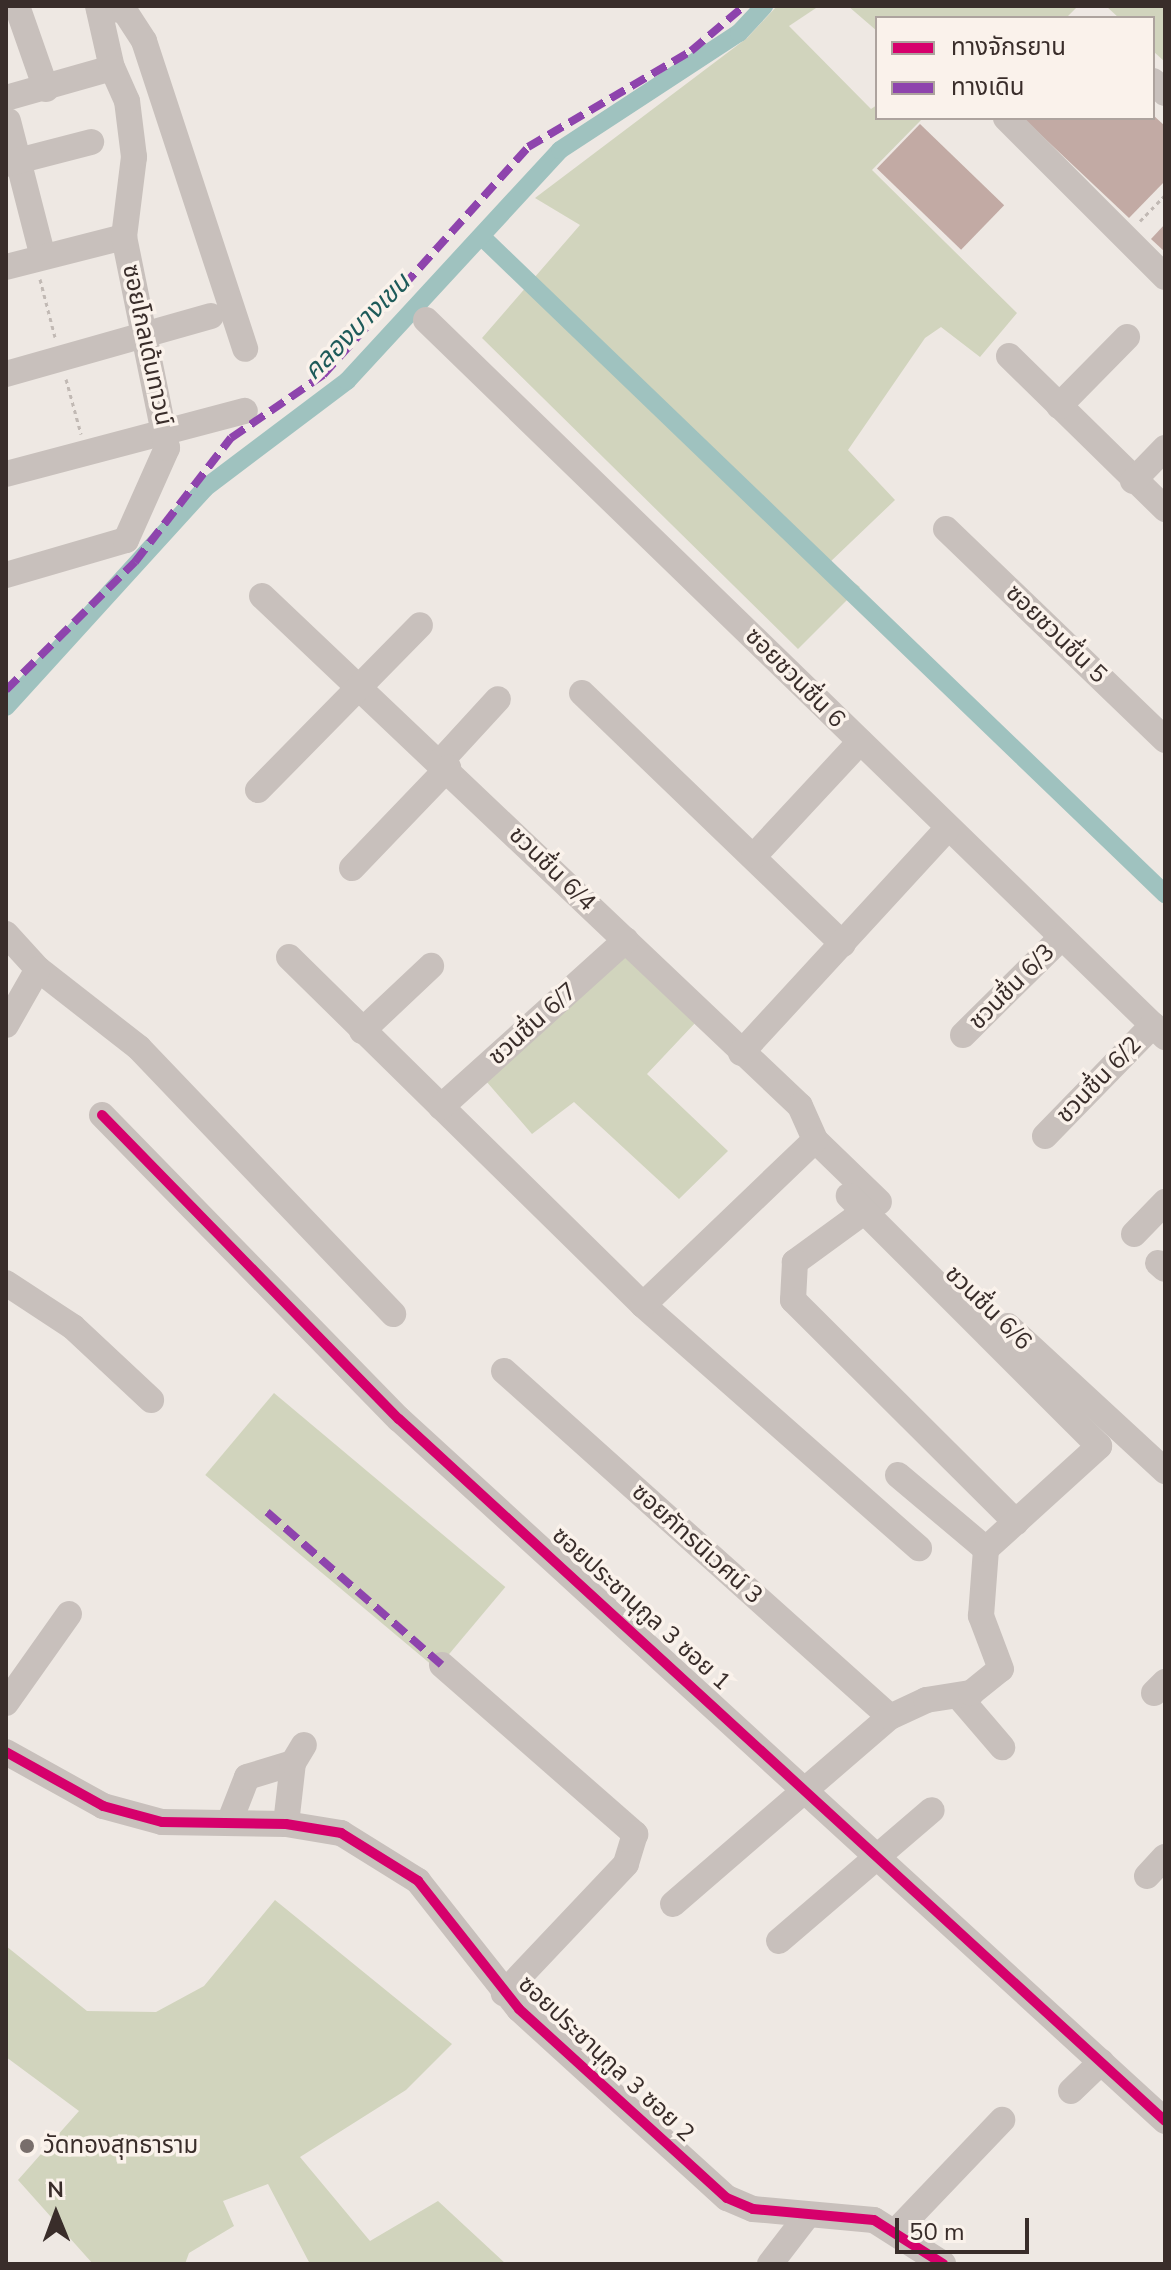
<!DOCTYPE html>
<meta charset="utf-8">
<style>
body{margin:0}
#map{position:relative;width:1171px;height:2270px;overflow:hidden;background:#eee8e3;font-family:"Nunito Sans","Noto Sans Thai",sans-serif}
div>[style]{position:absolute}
.green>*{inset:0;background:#d1d4bd;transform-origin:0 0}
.canal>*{height:18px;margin:-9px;padding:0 9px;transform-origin:9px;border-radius:9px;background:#9fc2bf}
.building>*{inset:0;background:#c2aaa4;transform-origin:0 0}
.path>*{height:3px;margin-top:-1.5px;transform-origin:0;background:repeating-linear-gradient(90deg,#c1b9b4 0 4px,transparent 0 8px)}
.minor>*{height:26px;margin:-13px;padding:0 13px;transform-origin:13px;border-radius:13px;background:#c8c0bc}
.quiet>*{height:8px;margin-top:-4px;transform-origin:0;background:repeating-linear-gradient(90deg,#8e44ad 0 16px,transparent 0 24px)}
.cycleway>*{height:10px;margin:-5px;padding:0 5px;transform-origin:5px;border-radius:5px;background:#d6006c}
.dots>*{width:22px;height:22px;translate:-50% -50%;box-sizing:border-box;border:4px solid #faf2eb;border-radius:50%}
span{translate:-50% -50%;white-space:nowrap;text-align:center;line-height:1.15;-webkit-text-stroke:7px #faf2eb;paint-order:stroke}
.street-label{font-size:24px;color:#392d2a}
.poi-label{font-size:24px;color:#392d2a}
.left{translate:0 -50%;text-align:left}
.water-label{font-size:26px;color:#1e5b5a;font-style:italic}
.frame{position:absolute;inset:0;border:8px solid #392d2a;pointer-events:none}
.legend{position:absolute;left:875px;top:16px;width:280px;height:104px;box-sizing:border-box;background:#faf2eb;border:2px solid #ada39e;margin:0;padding:10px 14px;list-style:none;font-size:24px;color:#392d2a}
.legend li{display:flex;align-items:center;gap:16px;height:40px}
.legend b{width:40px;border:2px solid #ada39e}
.north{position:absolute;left:16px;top:2174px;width:80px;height:80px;-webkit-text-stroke:6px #faf2eb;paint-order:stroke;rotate:359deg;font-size:22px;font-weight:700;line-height:32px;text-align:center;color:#392d2a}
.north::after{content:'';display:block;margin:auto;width:28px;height:36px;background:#392d2a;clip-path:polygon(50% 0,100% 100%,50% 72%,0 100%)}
.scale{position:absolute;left:895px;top:2218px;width:134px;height:36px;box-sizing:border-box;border:4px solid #392d2a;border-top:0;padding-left:10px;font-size:24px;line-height:28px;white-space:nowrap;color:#392d2a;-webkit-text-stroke:6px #faf2eb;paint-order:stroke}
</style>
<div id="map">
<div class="green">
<div style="clip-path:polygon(777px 6px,819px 6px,789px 26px,871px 109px,877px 105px,877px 118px,923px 118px,872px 170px,1017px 313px,980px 357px,941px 327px,925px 338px,848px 450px,895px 500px,828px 564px,860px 587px,798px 649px,482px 338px,580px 225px,535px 198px,747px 38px)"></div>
<div style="clip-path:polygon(848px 6px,1078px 6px,1066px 18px,877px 18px,877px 31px)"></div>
<div style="clip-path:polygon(1106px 6px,1165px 6px,1165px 62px,1153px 51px,1153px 18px,1119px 18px)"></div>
<div style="clip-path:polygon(625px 957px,696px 1022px,647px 1074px,728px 1151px,679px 1199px,574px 1102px,532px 1134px,486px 1081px)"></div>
<div style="left:274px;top:1393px;width:302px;height:107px;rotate:40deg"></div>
<div style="clip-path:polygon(275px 1900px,452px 2044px,406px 2090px,300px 2157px,370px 2241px,438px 2201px,506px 2264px,310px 2264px,268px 2184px,223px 2201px,234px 2226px,189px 2253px,185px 2264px,93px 2264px,18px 2180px,79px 2111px,6px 2057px,6px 1946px,87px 2011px,156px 2012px,204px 1986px)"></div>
</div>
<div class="canal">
<div style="left:482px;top:237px;width:948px;rotate:43.89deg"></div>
<div style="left:6px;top:707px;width:296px;rotate:-47.7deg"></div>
<div style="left:205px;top:488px;width:178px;rotate:-37deg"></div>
<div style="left:347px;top:381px;width:314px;rotate:-47.3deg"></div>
<div style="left:560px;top:150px;width:214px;rotate:-33.2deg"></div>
<div style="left:739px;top:33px;width:37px;rotate:-47deg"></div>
</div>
<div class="building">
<div style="clip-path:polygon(1153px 115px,1165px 126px,1165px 181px,1129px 218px,1023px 118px)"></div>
<div style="left:920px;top:124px;width:117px;height:62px;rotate:44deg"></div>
<div style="clip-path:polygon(1165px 224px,1165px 252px,1151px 239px)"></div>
</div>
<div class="path">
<div style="left:1140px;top:221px;width:36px;rotate:-46deg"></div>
<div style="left:40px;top:279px;width:60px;rotate:75.5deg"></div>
<div style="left:66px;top:379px;width:57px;rotate:74.7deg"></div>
</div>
<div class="minor">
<div style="left:17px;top:6px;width:88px;rotate:70.7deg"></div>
<div style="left:99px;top:9px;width:25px;rotate:2deg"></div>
<div style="left:124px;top:10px;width:37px;rotate:57deg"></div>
<div style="left:144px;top:41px;width:324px;rotate:71.8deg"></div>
<div style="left:1153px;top:81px;width:17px;rotate:45deg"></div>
<div style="left:6px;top:98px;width:110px;rotate:-15.8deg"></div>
<div style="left:112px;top:68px;width:64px;rotate:-102.7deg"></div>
<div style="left:1006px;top:118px;width:225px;rotate:45deg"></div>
<div style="left:8px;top:121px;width:140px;rotate:75.6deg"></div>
<div style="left:6px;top:164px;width:88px;rotate:-14.5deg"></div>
<div style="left:6px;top:267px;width:122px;rotate:-14.3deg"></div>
<div style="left:426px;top:320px;width:1030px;rotate:44.13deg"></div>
<div style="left:1009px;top:356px;width:219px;rotate:44.4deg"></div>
<div style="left:6px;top:374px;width:213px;rotate:-15.8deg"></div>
<div style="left:1059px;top:406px;width:97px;rotate:-45.4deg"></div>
<div style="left:6px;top:474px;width:247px;rotate:-14.8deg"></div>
<div style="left:1133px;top:481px;width:46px;rotate:-45.9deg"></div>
<div style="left:946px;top:529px;width:304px;rotate:43.9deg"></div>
<div style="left:6px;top:575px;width:125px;rotate:-16.3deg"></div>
<div style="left:126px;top:540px;width:101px;rotate:-66deg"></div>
<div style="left:167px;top:448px;width:215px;rotate:-101.5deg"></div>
<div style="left:124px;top:237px;width:81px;rotate:-82.9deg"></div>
<div style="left:134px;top:157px;width:56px;rotate:-97.1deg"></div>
<div style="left:127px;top:101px;width:36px;rotate:-114deg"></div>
<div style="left:262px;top:596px;width:741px;rotate:43.47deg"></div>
<div style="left:800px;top:1106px;width:37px;rotate:66deg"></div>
<div style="left:582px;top:693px;width:362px;rotate:43.9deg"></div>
<div style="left:441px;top:761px;width:84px;rotate:-47.4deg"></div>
<div style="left:258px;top:790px;width:231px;rotate:-45.5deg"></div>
<div style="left:754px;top:856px;width:156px;rotate:-47.1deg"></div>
<div style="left:352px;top:868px;width:139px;rotate:-46.2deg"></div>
<div style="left:6px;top:934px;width:47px;rotate:47.6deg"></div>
<div style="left:38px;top:969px;width:128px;rotate:38deg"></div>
<div style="left:139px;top:1048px;width:368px;rotate:46.3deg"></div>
<div style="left:289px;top:957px;width:496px;rotate:44.5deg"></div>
<div style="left:643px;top:1305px;width:368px;rotate:41.4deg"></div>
<div style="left:6px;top:1025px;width:64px;rotate:-60.3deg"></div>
<div style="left:362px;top:1031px;width:95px;rotate:-43.3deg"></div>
<div style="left:963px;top:1035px;width:138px;rotate:-44.7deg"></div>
<div style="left:741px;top:1053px;width:303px;rotate:-47.4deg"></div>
<div style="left:441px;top:1107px;width:249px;rotate:-42.1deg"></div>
<div style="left:102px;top:1115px;width:425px;rotate:45.7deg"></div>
<div style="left:399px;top:1419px;width:1039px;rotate:42.5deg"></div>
<div style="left:1045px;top:1136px;width:155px;rotate:-45.8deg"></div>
<div style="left:815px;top:1140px;width:89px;rotate:44.1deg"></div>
<div style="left:865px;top:1211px;width:87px;rotate:143.9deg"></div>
<div style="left:795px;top:1262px;width:38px;rotate:93deg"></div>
<div style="left:793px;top:1300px;width:315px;rotate:44.9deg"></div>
<div style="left:1134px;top:1234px;width:45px;rotate:-45.9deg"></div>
<div style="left:1158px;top:1263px;width:9px;rotate:41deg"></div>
<div style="left:6px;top:1283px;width:80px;rotate:33.3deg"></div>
<div style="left:73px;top:1327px;width:107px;rotate:43.1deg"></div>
<div style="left:643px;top:1305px;width:238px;rotate:-43.8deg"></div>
<div style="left:1008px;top:1326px;width:214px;rotate:42.7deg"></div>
<div style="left:504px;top:1371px;width:518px;rotate:41.87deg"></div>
<div style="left:898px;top:1475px;width:115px;rotate:40.1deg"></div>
<div style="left:442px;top:1665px;width:257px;rotate:41.2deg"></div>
<div style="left:635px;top:1834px;width:31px;rotate:107deg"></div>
<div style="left:626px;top:1864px;width:178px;rotate:133.4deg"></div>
<div style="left:1154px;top:1693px;width:16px;rotate:-45deg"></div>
<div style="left:960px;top:1698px;width:65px;rotate:49.4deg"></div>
<div style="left:6px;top:1703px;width:109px;rotate:-54.7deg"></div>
<div style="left:6px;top:1752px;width:111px;rotate:29.1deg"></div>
<div style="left:103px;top:1806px;width:61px;rotate:15.2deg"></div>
<div style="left:162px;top:1822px;width:124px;rotate:0.9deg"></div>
<div style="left:286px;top:1824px;width:56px;rotate:9.3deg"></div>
<div style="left:341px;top:1833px;width:91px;rotate:31.9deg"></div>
<div style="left:418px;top:1881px;width:163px;rotate:51.7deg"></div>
<div style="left:519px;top:2009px;width:281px;rotate:42.3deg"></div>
<div style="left:727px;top:2198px;width:28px;rotate:23deg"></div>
<div style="left:753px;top:2209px;width:121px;rotate:5.2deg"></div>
<div style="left:874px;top:2220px;width:82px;rotate:32.5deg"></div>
<div style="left:229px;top:1823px;width:49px;rotate:-68.6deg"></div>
<div style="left:247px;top:1777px;width:48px;rotate:-16.9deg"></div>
<div style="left:286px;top:1824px;width:61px;rotate:-83.5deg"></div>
<div style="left:293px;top:1763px;width:21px;rotate:-59deg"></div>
<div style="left:1147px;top:1876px;width:26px;rotate:-47deg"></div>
<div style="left:673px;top:1904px;width:286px;rotate:-40.8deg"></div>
<div style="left:890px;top:1717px;width:40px;rotate:-25deg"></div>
<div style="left:926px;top:1700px;width:46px;rotate:-8.8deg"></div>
<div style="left:971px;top:1693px;width:38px;rotate:-39deg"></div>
<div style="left:1001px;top:1669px;width:57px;rotate:-110.7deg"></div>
<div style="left:981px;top:1616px;width:67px;rotate:-85.7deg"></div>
<div style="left:986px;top:1549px;width:153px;rotate:-42.3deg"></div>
<div style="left:1099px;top:1446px;width:354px;rotate:-135deg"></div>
<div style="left:779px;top:1941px;width:201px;rotate:-40.6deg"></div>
<div style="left:1071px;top:2091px;width:42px;rotate:-44deg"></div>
<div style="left:898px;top:2229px;width:151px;rotate:-46.3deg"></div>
<div style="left:770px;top:2264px;width:61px;rotate:-52.4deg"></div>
</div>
<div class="quiet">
<div style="left:6px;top:690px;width:182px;rotate:-44.8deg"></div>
<div style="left:135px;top:562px;width:157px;rotate:-52.3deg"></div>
<div style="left:231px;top:438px;width:112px;rotate:-34.4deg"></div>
<div style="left:323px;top:375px;width:307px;rotate:-48deg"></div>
<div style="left:528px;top:147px;width:189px;rotate:-30.5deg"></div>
<div style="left:691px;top:51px;width:70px;rotate:-40.3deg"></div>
<div style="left:267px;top:1512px;width:232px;rotate:41.2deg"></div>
</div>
<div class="cycleway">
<div style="left:102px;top:1115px;width:425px;rotate:45.7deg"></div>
<div style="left:399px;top:1419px;width:1039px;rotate:42.5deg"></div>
<div style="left:6px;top:1752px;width:111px;rotate:29.1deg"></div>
<div style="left:103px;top:1806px;width:61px;rotate:15.2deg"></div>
<div style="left:162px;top:1822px;width:124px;rotate:0.9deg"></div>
<div style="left:286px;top:1824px;width:56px;rotate:9.3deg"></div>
<div style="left:341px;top:1833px;width:91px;rotate:31.9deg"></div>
<div style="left:418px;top:1881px;width:163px;rotate:51.7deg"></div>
<div style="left:519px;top:2009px;width:281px;rotate:42.3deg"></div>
<div style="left:727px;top:2198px;width:28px;rotate:23deg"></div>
<div style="left:753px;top:2209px;width:121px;rotate:5.2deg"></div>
<div style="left:874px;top:2220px;width:82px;rotate:32.5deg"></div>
</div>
<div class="dots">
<div style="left:27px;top:2146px;background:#786e6b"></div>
</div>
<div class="street-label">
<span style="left:147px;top:345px;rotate:78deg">ซอยโกลเด้นทาวน์</span>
<span style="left:1056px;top:634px;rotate:44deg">ซอยชวนชื่น 5</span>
<span style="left:795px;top:678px;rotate:45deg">ซอยชวนชื่น 6</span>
<span style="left:552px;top:869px;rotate:44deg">ชวนชื่น 6/4</span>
<span style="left:1012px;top:987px;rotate:-45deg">ชวนชื่น 6/3</span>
<span style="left:533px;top:1024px;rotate:-42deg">ชวนชื่น 6/7</span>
<span style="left:1099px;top:1080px;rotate:-46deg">ชวนชื่น 6/2</span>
<span style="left:988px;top:1308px;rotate:44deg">ชวนชื่น 6/6</span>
<span style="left:697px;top:1544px;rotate:42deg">ซอยภัทรนิเวศน์ 3</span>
<span style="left:641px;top:1609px;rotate:42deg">ซอยประชานุกูล 3 ซอย 1</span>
<span style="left:606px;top:2059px;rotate:43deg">ซอยประชานุกูล 3 ซอย 2</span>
</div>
<div class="poi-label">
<span class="left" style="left:43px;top:2146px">วัดทองสุทธาราม</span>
</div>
<div class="water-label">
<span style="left:357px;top:327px;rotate:-45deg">คลองบางเขน</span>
</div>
<div class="frame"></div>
<ul class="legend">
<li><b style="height:10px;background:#d6006c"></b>ทางจักรยาน</li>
<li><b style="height:10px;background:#8e44ad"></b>ทางเดิน</li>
</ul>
<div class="north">N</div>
<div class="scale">50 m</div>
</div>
